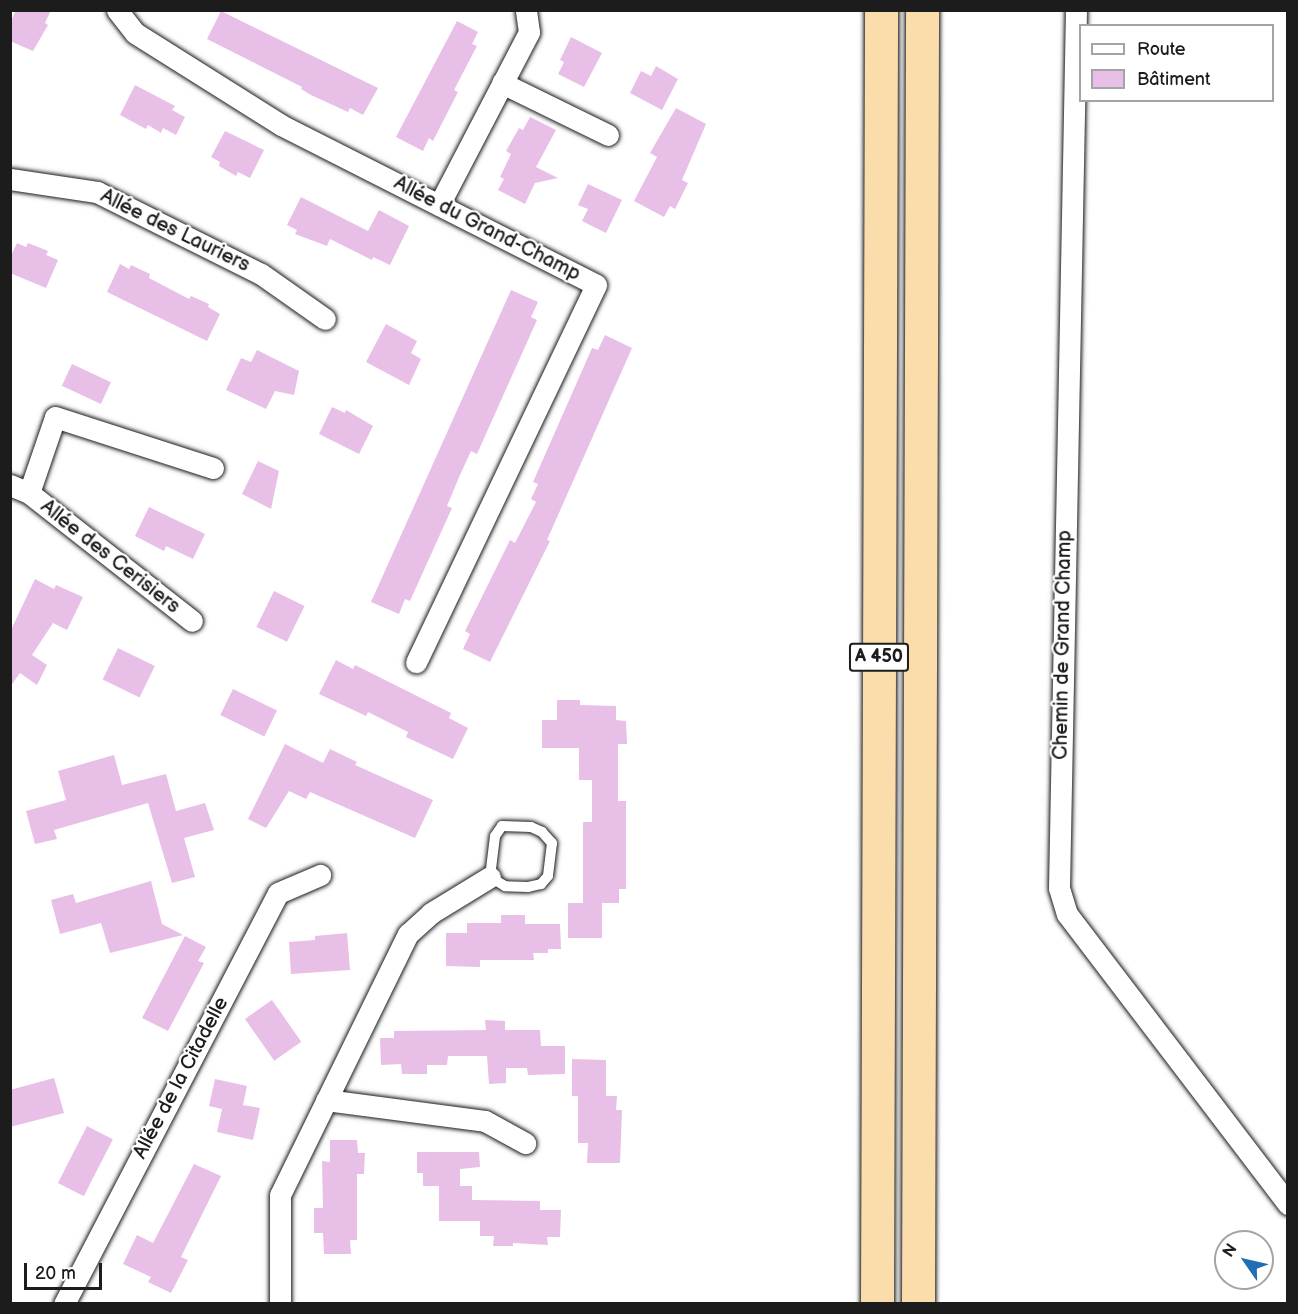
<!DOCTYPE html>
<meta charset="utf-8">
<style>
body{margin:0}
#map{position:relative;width:1298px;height:1314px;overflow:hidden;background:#fff;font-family:"Balsamiq Sans",sans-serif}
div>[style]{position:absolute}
.building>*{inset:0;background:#e8bfe7;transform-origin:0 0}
.roads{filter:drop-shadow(0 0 2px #1c1c1c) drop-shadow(0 0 2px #1c1c1c)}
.service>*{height:10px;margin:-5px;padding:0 5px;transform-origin:5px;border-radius:5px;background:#fff}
.minor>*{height:21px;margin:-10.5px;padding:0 10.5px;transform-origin:10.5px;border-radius:10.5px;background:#fff}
.motorway>*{height:33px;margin:-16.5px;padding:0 16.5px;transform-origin:16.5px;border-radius:16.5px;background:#fbdcab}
span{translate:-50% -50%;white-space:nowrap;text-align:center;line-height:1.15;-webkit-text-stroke:4.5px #fff;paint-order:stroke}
.shield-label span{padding:2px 4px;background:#fff;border:2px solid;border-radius:4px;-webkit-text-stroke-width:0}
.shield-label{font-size:18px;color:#1c1c1c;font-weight:700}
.street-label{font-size:20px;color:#1c1c1c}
.frame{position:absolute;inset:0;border:12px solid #1c1c1c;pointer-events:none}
.legend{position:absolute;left:1079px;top:24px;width:195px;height:78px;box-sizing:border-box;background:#fff;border:2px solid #a4a4a4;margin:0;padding:8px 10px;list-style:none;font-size:18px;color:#1c1c1c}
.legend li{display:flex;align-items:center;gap:12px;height:30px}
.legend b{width:30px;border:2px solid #a4a4a4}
.north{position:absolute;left:1214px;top:1230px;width:60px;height:60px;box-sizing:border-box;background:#fff;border:2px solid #a4a4a4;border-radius:50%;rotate:304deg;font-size:16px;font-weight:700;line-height:24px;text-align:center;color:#1c1c1c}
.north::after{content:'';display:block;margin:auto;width:21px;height:27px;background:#1f6fb2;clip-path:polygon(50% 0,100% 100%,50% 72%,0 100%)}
.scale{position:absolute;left:24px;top:1263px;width:78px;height:27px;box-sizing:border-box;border:3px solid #1c1c1c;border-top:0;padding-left:8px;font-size:18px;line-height:21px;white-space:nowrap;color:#1c1c1c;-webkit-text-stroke:4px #fff;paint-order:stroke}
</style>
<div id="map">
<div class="building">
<div style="clip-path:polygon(16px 10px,51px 10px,45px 23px,48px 25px,33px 51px,10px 41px,10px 23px)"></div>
<div style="clip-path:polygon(221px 11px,378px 88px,363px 115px,350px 108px,348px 112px,311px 95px,301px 89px,302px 87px,207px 39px)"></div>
<div style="clip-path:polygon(457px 21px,478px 32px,472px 44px,477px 46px,454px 90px,458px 92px,433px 141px,429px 138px,423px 151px,396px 137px)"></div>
<div style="clip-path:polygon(571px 37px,602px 53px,584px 87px,558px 74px,564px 62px,560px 60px)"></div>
<div style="clip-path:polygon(656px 66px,678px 79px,662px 110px,630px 93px,641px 71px,651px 76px)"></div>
<div style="clip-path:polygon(135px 85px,175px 106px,172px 110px,185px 117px,176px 135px,163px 128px,161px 133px,148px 125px,146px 129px,120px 115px)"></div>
<div style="clip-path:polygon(676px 108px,706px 124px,682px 180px,688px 183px,675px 209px,670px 206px,664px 217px,634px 201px,657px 157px,650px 153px)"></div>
<div style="clip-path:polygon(530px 117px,556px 130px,536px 167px,558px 178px,535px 183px,525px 204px,498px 190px,504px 179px,500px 177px,511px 154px,506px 151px,519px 128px,523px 130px)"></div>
<div style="clip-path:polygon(225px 131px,264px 150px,250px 178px,238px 172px,236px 176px,219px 166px,220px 162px,211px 157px)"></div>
<div style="clip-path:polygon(588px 184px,622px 200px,606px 233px,582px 221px,588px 209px,578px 205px)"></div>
<div style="clip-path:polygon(301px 197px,368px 231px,379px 210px,409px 226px,390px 265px,373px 257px,372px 260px,330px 239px,327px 246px,295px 234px,297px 230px,287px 225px)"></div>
<div style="clip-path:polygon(17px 243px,26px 247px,28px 243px,48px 251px,46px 255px,58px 260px,46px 288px,10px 273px,10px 258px)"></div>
<div style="clip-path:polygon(120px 264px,129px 269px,131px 265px,150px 274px,149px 278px,189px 299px,191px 296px,209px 304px,208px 307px,220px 314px,207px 341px,107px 292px)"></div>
<div style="clip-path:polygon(511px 290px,538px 302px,531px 317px,537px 320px,477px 454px,471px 451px,460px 475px,447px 506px,452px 508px,410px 601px,405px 599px,399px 614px,371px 602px)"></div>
<div style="clip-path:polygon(386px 324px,417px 341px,411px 353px,421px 359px,409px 385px,366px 362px)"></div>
<div style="clip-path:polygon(605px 335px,632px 348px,547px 540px,550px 541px,490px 662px,463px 649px,470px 634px,465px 631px,510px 540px,515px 543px,536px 502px,531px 499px,538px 484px,533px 482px,592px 348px,598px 350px)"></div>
<div style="clip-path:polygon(257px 350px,299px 371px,294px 395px,275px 391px,266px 409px,226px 390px,241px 358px,251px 362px)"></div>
<div style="left:72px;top:364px;width:43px;height:24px;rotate:25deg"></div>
<div style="clip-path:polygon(332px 407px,345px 413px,346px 410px,373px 426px,359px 454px,319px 434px)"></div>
<div style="clip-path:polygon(258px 461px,279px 471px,271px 509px,242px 494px)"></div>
<div style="clip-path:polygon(149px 507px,205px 534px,193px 559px,166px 546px,164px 551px,135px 536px)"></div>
<div style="clip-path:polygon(35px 579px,54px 589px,56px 585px,83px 597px,67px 630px,53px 623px,32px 655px,47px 665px,37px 685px,20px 673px,10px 687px,10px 632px)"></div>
<div style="left:274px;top:591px;width:34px;height:40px;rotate:26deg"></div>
<div style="left:118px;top:648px;width:41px;height:35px;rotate:26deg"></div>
<div style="clip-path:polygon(336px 660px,353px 669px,355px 665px,451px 713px,449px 718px,468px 728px,453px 759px,406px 737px,408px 732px,368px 712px,366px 716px,319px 694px)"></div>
<div style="left:233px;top:689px;width:49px;height:29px;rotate:26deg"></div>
<div style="clip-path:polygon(557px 700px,580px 700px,580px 705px,616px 706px,616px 720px,626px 721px,627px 744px,618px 744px,618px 801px,626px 801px,626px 889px,619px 889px,619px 903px,583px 903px,583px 822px,592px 822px,592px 780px,579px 780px,579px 748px,542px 748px,542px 720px,557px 720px)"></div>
<div style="clip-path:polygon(285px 744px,323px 763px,330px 749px,357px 762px,355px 765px,433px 800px,415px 838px,310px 792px,306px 799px,289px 791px,266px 828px,248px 819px)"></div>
<div style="clip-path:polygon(114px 755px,122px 785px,166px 774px,176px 811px,205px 803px,214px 830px,184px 838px,195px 877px,172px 883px,148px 803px,54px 830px,57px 839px,35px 844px,26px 811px,66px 800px,58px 771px)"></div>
<div style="clip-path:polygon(151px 881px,162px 924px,183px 935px,110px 953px,101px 923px,60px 934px,51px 900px,73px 894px,76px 903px)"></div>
<div style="left:568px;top:903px;width:34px;height:35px"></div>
<div style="clip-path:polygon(501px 915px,525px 915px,525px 924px,560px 924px,561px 949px,548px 949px,548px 953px,533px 953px,534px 960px,480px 960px,480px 967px,446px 966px,446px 933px,467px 933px,467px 923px,501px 923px)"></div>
<div style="clip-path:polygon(347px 933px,350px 970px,291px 974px,289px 942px,315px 940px,315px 936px)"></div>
<div style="clip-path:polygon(185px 936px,206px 947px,198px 961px,204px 963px,168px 1031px,142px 1018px)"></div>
<div style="left:272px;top:1000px;width:51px;height:33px;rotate:55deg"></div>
<div style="clip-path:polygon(485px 1020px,505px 1021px,505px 1030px,540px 1030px,541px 1046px,565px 1046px,565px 1074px,528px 1075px,527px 1068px,506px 1068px,506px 1083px,489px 1084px,487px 1056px,448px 1056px,447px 1065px,427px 1065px,427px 1074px,402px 1074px,401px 1064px,381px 1065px,380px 1038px,394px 1038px,394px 1031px,486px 1030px)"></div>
<div style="clip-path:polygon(572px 1059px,606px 1060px,606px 1096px,617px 1096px,616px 1110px,622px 1110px,620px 1163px,587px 1163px,588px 1143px,578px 1143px,578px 1096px,572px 1096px)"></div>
<div style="clip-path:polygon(54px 1078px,64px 1113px,10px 1127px,10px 1090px)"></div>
<div style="clip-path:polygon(215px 1079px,247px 1086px,243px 1105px,260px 1108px,253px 1140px,217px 1132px,222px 1109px,209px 1106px)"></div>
<div style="left:87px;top:1126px;width:29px;height:64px;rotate:27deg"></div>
<div style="clip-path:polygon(330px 1140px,357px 1140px,358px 1153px,365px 1153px,364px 1174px,357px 1174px,357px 1240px,350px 1240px,351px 1254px,324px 1254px,323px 1233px,314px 1233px,314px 1208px,323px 1208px,322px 1161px,330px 1162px)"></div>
<div style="clip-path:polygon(417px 1152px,479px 1152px,480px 1167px,460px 1169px,460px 1186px,472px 1186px,472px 1200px,540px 1201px,540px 1210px,561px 1210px,560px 1237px,547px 1237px,548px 1245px,513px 1243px,513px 1246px,493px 1246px,494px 1236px,480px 1236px,480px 1221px,439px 1221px,439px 1186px,423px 1186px,423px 1173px,417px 1173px)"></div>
<div style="clip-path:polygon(194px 1164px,221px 1176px,181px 1257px,188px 1260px,171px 1293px,148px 1282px,151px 1277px,123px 1264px,137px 1235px,153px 1243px)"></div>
</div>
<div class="roads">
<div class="service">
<div style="left:502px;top:826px;width:29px;rotate:2deg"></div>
<div style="left:531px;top:827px;width:12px;rotate:24deg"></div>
<div style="left:542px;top:832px;width:15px;rotate:48deg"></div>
<div style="left:552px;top:843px;width:33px;rotate:97deg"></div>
<div style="left:548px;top:876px;width:11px;rotate:131deg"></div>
<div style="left:541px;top:884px;width:13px;rotate:167deg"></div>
<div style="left:528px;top:887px;width:23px;rotate:-178deg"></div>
<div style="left:505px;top:886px;width:17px;rotate:-149deg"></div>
<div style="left:490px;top:877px;width:41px;rotate:-83deg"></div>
<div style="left:495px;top:836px;width:12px;rotate:-55deg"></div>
</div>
<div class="minor">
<div style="left:117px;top:10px;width:29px;rotate:52deg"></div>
<div style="left:135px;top:33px;width:173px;rotate:32.2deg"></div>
<div style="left:281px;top:125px;width:353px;rotate:26.9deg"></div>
<div style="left:596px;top:285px;width:418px;rotate:115.5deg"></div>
<div style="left:1076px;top:10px;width:878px;rotate:91.11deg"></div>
<div style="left:1059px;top:888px;width:27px;rotate:73deg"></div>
<div style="left:1067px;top:914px;width:365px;rotate:52.7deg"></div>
<div style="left:502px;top:83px;width:118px;rotate:26.1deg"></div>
<div style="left:10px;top:179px;width:88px;rotate:8.5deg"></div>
<div style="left:97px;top:192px;width:183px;rotate:26.6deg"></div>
<div style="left:261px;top:274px;width:78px;rotate:35.1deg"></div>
<div style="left:439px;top:205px;width:195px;rotate:-62.5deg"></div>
<div style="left:529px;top:32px;width:22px;rotate:-98deg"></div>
<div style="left:10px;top:485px;width:21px;rotate:23deg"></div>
<div style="left:29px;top:493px;width:207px;rotate:38.1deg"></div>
<div style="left:29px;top:493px;width:80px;rotate:-71.1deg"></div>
<div style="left:55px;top:417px;width:166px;rotate:17.9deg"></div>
<div style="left:326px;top:1100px;width:160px;rotate:7.5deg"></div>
<div style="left:485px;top:1121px;width:46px;rotate:28.8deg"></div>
<div style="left:64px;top:1304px;width:463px;rotate:-62.5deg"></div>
<div style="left:278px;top:893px;width:46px;rotate:-23.2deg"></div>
<div style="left:280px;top:1304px;width:109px;rotate:-90deg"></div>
<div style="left:280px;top:1195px;width:291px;rotate:-63.9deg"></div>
<div style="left:408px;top:934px;width:31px;rotate:-42deg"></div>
<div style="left:431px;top:913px;width:69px;rotate:-31.4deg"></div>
</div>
<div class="motorway">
<div style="left:877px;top:1304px;width:1294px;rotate:-89.82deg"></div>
<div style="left:918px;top:1304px;width:1294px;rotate:-89.82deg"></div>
</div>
</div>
<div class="shield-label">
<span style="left:879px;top:657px">A 450</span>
</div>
<div class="street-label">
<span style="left:487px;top:229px;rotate:27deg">Allée du Grand-Champ</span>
<span style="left:175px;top:231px;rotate:26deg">Allée des Lauriers</span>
<span style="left:110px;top:557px;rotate:38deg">Allée des Cerisiers</span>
<span style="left:1063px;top:645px;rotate:-89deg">Chemin de Grand Champ</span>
<span style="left:181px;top:1078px;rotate:-62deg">Allée de la Citadelle</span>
</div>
<div class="frame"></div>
<ul class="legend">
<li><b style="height:8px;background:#fff"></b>Route</li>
<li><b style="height:16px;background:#e8bfe7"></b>Bâtiment</li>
</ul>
<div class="north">N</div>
<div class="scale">20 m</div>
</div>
